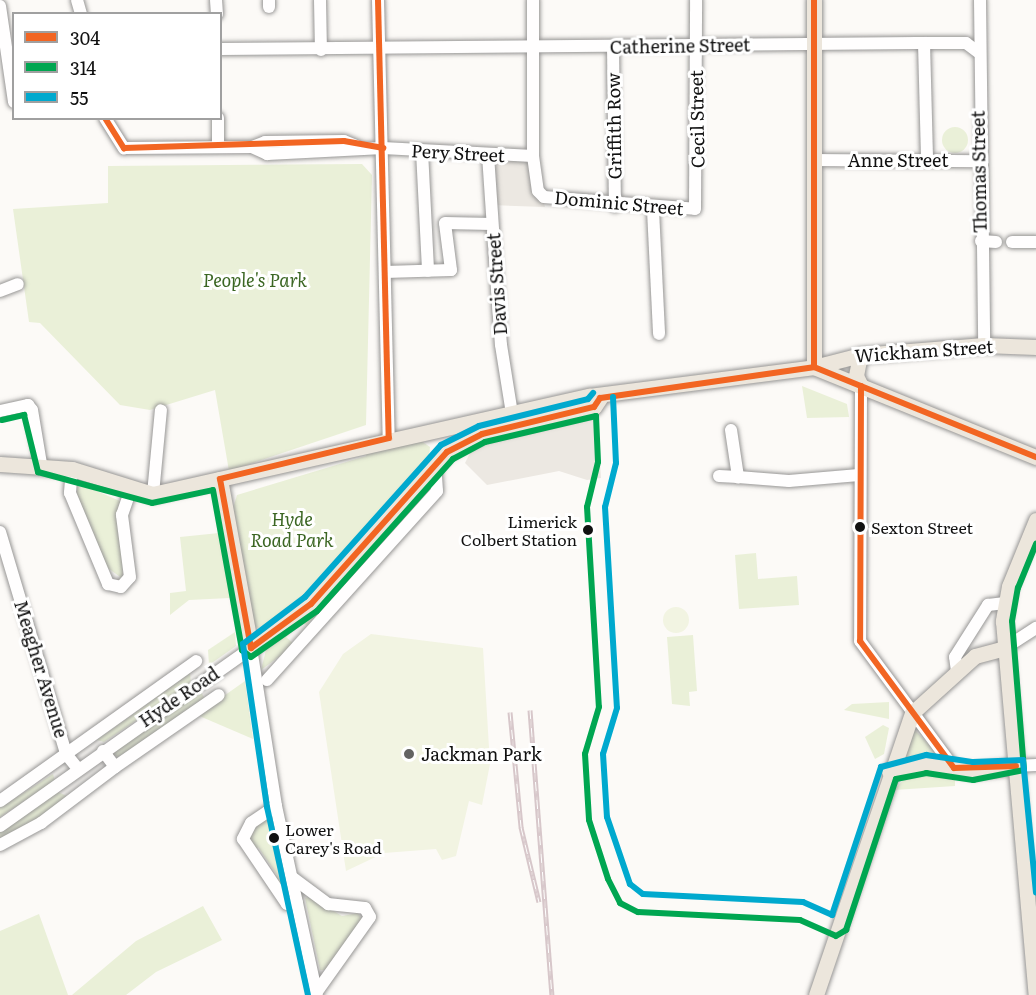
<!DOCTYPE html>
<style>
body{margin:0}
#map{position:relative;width:1036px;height:995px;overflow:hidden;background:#fcfaf7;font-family:Literata,serif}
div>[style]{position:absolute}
.green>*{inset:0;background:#eaf0d8}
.round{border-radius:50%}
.pitch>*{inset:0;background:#f2f4e2}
.plaza>*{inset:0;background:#ece8e2}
.roads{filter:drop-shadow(0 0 2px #979695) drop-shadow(0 0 2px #979695)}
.minor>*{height:12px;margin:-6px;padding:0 6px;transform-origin:6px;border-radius:6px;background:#fffefe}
.major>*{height:15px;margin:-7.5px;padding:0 7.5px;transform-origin:7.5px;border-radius:7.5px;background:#ece6dc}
.rail>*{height:5px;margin-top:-2.5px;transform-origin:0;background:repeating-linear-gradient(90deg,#fff 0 9px,#d7c7ca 0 18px);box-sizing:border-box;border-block:2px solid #d7c7ca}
.bus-1>*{height:6px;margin:-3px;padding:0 3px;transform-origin:3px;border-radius:3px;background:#f26522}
.bus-2>*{height:6px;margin:-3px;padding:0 3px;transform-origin:3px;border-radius:3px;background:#00a651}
.bus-3>*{height:6px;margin:-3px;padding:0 3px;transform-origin:3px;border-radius:3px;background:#00a9ce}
.dots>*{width:16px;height:16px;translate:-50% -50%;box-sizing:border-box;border:3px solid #fff;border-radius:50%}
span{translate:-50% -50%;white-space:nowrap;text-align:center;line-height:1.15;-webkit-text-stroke:6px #fff;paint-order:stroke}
.bus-label{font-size:16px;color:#111}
.right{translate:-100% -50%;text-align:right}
.left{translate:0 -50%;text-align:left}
.street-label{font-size:18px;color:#111}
.park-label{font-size:18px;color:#3b6623;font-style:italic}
.poi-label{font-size:18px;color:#111}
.legend{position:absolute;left:12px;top:12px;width:210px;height:108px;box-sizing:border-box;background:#fff;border:2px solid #a0a0a0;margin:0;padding:8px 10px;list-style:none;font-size:18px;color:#111}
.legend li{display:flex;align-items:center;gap:12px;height:30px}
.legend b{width:30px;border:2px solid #a0a0a0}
</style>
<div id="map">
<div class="green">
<div class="round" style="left:942px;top:127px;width:26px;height:26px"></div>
<div style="clip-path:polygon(362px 164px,372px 175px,366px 425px,229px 471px,215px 390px,150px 410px,120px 405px,40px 323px,29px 322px,13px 209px,108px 203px,108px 166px)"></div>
<div style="clip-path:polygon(802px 386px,847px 404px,849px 417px,807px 418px)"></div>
<div style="clip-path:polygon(417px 438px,430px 447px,429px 457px,298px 603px,263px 629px,254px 627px,240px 562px,233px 508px,237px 495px,366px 456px,365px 447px)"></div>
<div style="clip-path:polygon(78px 483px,120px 501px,123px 579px,105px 566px,76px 498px)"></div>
<div style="clip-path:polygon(426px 483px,432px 487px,385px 542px,381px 540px)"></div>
<div style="clip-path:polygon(219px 533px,230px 598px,189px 600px,170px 615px,170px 593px,186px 591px,180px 537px)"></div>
<div style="clip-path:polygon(369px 550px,373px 556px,307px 625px,301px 623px,286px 637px,295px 645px,261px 670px,267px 646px)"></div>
<div style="clip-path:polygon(756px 553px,758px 579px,797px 576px,799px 605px,739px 609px,735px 555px)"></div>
<div style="clip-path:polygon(235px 632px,236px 646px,209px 665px,208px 650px)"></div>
<div style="clip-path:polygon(693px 635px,697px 691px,689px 692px,690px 706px,672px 704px,667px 637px)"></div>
<div style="clip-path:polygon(190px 673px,191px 684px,104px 742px,97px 740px)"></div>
<div style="clip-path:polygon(245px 681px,253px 739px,197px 715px)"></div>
<div style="clip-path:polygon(200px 690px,205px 699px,119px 757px,109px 754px)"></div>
<div style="clip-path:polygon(889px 702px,889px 719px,844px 710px,852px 704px)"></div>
<div style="clip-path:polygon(883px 725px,889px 728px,884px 754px,875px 759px,865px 737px)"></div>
<div style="clip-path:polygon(913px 728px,936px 752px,935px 755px,903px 760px)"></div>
<div style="clip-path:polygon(928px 772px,955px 777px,955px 786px,894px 790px,910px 773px)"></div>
<div style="clip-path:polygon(53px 774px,55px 781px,0 817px,0 808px)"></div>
<div style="clip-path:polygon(58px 792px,69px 797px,21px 834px,0 841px,0 830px)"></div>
<div style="clip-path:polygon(264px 819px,271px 819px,282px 887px,273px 884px,277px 875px,258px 847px,254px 855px,246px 832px)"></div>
<div style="clip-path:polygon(310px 897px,342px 916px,358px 913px,363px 922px,328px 970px,320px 970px,305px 898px)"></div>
<div style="clip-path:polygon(203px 906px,222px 940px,156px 972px,126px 995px,72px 995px,136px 941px)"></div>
<div style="clip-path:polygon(39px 914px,68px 995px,0 995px,0 931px)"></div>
</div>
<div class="pitch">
<div class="round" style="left:663px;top:607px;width:26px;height:26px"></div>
<div style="clip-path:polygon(371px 634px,483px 648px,490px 764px,482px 805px,469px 801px,456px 856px,442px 860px,436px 849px,384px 853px,346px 871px,319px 692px,343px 654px)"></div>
</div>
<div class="plaza">
<div style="clip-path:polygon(488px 155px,533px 156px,545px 207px,491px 205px)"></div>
<div style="clip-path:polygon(597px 417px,601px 478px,587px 480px,559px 471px,487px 485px,465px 463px,474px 445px)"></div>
</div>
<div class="roads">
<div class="minor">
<div style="left:77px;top:0;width:15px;rotate:74deg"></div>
<div style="left:216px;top:0;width:14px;rotate:86deg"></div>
<div style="left:269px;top:0;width:7px;rotate:90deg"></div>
<div style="left:320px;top:0;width:50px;rotate:88.9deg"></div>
<div style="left:378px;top:0;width:438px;rotate:88.6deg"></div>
<div style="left:980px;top:0;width:345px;rotate:89.3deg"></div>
<div style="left:0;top:6px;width:97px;rotate:81.7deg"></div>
<div style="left:924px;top:43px;width:117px;rotate:88.5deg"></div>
<div style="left:613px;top:46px;width:160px;rotate:89.3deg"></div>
<div style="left:220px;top:49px;width:697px;rotate:-0.49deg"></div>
<div style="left:917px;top:43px;width:49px"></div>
<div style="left:966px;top:43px;width:15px;rotate:37deg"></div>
<div style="left:105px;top:118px;width:36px;rotate:58deg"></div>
<div style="left:124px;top:148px;width:128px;rotate:-0.4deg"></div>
<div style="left:252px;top:147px;width:17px;rotate:25deg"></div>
<div style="left:267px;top:154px;width:116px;rotate:-3deg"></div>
<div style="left:383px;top:148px;width:150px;rotate:3.1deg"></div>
<div style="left:218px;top:118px;width:29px;rotate:90deg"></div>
<div style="left:252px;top:147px;width:14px;rotate:-21deg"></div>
<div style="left:265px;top:142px;width:79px;rotate:-0.7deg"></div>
<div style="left:344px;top:141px;width:18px;rotate:22deg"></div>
<div style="left:422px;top:151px;width:120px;rotate:87.1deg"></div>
<div style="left:488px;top:155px;width:190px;rotate:86.1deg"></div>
<div style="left:501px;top:345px;width:70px;rotate:80.9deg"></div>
<div style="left:533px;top:156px;width:35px;rotate:82deg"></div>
<div style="left:538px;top:191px;width:8px;rotate:45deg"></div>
<div style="left:544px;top:197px;width:151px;rotate:4.5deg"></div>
<div style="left:695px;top:209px;width:209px;rotate:-89.7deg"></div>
<div style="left:533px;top:156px;width:156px;rotate:-90deg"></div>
<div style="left:817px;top:160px;width:162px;rotate:0.4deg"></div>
<div style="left:653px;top:210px;width:124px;rotate:87.2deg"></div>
<div style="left:981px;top:241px;width:15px;rotate:4deg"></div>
<div style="left:1012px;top:242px;width:24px"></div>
<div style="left:385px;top:272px;width:66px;rotate:-1.7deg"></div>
<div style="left:451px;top:270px;width:47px;rotate:-97.3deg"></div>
<div style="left:445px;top:223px;width:47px;rotate:1.2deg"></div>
<div style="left:0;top:291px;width:19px;rotate:-21deg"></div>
<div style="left:861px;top:386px;width:255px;rotate:90.2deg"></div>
<div style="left:860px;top:641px;width:158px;rotate:53.5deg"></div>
<div style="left:0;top:411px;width:29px;rotate:-12deg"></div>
<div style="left:28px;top:405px;width:6px;rotate:51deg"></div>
<div style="left:32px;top:410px;width:55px;rotate:80.5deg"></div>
<div style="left:731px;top:430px;width:48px;rotate:81.5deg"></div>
<div style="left:738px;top:477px;width:51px;rotate:4.5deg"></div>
<div style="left:789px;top:481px;width:70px;rotate:-4.9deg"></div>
<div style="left:72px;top:469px;width:24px;rotate:95deg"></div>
<div style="left:70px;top:493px;width:99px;rotate:67.3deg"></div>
<div style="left:108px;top:584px;width:13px;rotate:13deg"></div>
<div style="left:121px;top:587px;width:13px;rotate:-48deg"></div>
<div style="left:130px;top:577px;width:63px;rotate:-97.4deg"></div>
<div style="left:122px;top:515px;width:28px;rotate:-71deg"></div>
<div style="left:719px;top:476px;width:19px;rotate:3deg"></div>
<div style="left:153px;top:494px;width:84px;rotate:-84.6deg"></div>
<div style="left:0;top:532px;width:232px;rotate:73.4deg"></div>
<div style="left:66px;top:754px;width:19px;rotate:51deg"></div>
<div style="left:1005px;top:648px;width:37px;rotate:-33deg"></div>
<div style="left:957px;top:671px;width:14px;rotate:-98deg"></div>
<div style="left:955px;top:657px;width:62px;rotate:-57.6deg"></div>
<div style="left:988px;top:605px;width:17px;rotate:-7deg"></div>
<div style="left:267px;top:680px;width:254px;rotate:-48deg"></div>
<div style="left:437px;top:491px;width:27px;rotate:-94deg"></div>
<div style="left:103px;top:751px;width:20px;rotate:53deg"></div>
<div style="left:115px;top:767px;width:126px;rotate:-34.7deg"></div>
<div style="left:1016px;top:766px;width:20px;rotate:-3deg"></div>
<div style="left:0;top:801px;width:241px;rotate:-35.5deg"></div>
<div style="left:276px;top:806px;width:30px;rotate:146deg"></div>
<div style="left:251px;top:823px;width:18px;rotate:117deg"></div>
<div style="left:243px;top:839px;width:78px;rotate:55.9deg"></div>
<div style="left:287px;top:904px;width:10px;rotate:-11deg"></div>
<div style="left:0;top:826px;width:308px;rotate:-35.3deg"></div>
<div style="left:251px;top:648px;width:160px;rotate:81deg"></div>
<div style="left:276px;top:806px;width:193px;rotate:77.8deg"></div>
<div style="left:0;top:845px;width:47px;rotate:-28.2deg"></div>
<div style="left:41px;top:823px;width:93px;rotate:-37.1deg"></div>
<div style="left:293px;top:878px;width:44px;rotate:36.6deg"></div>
<div style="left:328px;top:904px;width:37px;rotate:6deg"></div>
<div style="left:365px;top:908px;width:10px;rotate:61deg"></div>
<div style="left:370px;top:917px;width:93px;rotate:125.4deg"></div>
</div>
<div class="major">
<div style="left:814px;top:0;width:367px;rotate:90deg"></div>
<div style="left:860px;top:355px;width:21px;rotate:101deg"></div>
<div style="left:856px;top:376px;width:11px;rotate:63deg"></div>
<div style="left:814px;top:367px;width:240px;rotate:22.1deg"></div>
<div style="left:0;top:464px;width:72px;rotate:4deg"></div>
<div style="left:72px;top:469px;width:85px;rotate:17.2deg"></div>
<div style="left:153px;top:494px;width:447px;rotate:-12.7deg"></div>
<div style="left:589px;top:396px;width:227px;rotate:-7.3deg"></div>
<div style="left:814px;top:367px;width:48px;rotate:-14.6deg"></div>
<div style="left:860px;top:355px;width:124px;rotate:-4.6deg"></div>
<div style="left:984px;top:345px;width:52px;rotate:2.2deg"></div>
<div style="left:220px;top:479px;width:172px;rotate:79.6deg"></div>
<div style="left:251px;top:648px;width:74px;rotate:-36.3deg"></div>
<div style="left:311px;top:604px;width:204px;rotate:-48.2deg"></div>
<div style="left:447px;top:452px;width:39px;rotate:-27deg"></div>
<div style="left:482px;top:434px;width:115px;rotate:-13.6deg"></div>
<div style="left:594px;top:407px;width:11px;rotate:-56deg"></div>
<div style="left:1036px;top:520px;width:71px;rotate:112.2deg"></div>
<div style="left:1009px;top:586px;width:36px;rotate:100deg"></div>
<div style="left:1003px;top:621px;width:375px;rotate:85deg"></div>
<div style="left:889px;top:771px;width:38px;rotate:-11deg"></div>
<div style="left:926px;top:764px;width:48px;rotate:8.5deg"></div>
<div style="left:973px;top:771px;width:43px;rotate:-6.6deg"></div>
<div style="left:816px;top:995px;width:298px;rotate:-71.2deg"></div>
<div style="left:912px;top:713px;width:85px;rotate:-42.1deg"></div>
<div style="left:975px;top:656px;width:31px;rotate:-15deg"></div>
</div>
</div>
<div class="rail">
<div style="left:530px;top:710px;width:286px;rotate:85.6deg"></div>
<div style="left:510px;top:712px;width:116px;rotate:84.5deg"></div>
<div style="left:521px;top:827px;width:77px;rotate:76.5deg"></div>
</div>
<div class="bus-1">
<div style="left:378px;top:0;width:438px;rotate:88.6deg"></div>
<div style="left:389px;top:438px;width:174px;rotate:166.4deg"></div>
<div style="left:220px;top:479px;width:172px;rotate:79.6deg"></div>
<div style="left:251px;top:648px;width:74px;rotate:-36.3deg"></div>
<div style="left:311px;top:604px;width:204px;rotate:-48.2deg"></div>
<div style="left:447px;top:452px;width:39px;rotate:-27deg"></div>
<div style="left:482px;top:434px;width:115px;rotate:-13.6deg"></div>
<div style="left:594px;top:407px;width:11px;rotate:-56deg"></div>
<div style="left:600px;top:398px;width:216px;rotate:-8.2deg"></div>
<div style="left:814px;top:367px;width:240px;rotate:22.1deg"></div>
<div style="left:814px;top:0;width:367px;rotate:90deg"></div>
<div style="left:105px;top:118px;width:36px;rotate:58deg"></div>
<div style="left:124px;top:148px;width:220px;rotate:-1.8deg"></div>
<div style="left:344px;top:141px;width:40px;rotate:10deg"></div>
<div style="left:861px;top:386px;width:255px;rotate:90.2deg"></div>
<div style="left:860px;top:641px;width:158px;rotate:53.5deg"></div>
<div style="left:954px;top:768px;width:62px;rotate:-1.8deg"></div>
</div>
<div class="bus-2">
<div style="left:2px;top:420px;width:23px;rotate:-13deg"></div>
<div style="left:24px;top:415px;width:59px;rotate:76.2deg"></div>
<div style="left:38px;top:472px;width:118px;rotate:15.2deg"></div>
<div style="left:152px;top:503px;width:62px;rotate:-12deg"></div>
<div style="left:213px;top:490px;width:163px;rotate:79.7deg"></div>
<div style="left:242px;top:650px;width:11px;rotate:38deg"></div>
<div style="left:251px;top:657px;width:80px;rotate:-34.9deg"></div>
<div style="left:317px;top:611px;width:204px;rotate:-48.2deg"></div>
<div style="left:453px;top:459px;width:36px;rotate:-28deg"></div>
<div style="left:485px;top:442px;width:114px;rotate:-13.2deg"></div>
<div style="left:596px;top:416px;width:46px;rotate:87.5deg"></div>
<div style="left:598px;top:462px;width:46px;rotate:103.7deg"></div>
<div style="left:587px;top:507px;width:200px;rotate:86.6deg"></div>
<div style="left:599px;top:707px;width:49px;rotate:106.6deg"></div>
<div style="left:585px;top:754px;width:66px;rotate:86.5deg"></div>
<div style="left:589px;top:820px;width:62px;rotate:72.1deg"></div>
<div style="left:608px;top:879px;width:27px;rotate:63deg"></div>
<div style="left:620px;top:903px;width:20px;rotate:27deg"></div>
<div style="left:638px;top:912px;width:162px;rotate:2.8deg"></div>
<div style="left:800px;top:920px;width:39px;rotate:24deg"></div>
<div style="left:836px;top:936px;width:12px;rotate:-31deg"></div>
<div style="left:846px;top:930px;width:159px;rotate:-71.7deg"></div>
<div style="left:896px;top:779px;width:31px;rotate:-11deg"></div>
<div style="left:926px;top:773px;width:48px;rotate:8.5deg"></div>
<div style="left:973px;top:780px;width:52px;rotate:-11.1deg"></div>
<div style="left:1024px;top:770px;width:149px;rotate:-94.6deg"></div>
<div style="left:1012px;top:621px;width:34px;rotate:-80deg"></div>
<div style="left:1018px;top:588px;width:48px;rotate:-67.8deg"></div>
</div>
<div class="bus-3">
<div style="left:613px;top:397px;width:66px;rotate:87.4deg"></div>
<div style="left:616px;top:463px;width:45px;rotate:104deg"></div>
<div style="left:605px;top:507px;width:201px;rotate:86.6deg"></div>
<div style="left:617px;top:708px;width:48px;rotate:106.9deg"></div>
<div style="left:603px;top:754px;width:63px;rotate:86.4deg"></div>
<div style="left:607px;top:817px;width:71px;rotate:71.1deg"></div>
<div style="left:630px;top:884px;width:16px;rotate:38deg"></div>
<div style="left:643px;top:894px;width:160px;rotate:2.9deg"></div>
<div style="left:803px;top:902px;width:32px;rotate:24deg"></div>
<div style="left:832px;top:915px;width:156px;rotate:-71.7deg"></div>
<div style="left:881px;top:767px;width:47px;rotate:-14.9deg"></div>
<div style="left:926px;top:755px;width:48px;rotate:8.5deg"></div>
<div style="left:973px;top:762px;width:50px;rotate:-2.3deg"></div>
<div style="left:1023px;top:760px;width:133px;rotate:84.4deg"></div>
<div style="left:308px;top:995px;width:192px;rotate:-102.3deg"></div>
<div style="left:267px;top:807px;width:165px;rotate:-98.4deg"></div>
<div style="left:243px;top:644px;width:78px;rotate:-37.2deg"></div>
<div style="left:305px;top:597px;width:204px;rotate:-48.2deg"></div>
<div style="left:441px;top:445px;width:42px;rotate:-26.6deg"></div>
<div style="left:479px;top:426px;width:112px;rotate:-13.9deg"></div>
<div style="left:588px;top:399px;width:8px;rotate:-50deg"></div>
</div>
<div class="dots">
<div style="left:860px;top:527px;background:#111"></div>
<div style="left:588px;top:530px;background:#111"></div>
<div style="left:409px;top:754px;background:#636362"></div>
<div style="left:274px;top:838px;background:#111"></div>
</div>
<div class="bus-label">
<span class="right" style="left:577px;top:530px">Limerick<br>Colbert Station</span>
<span class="left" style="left:871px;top:527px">Sexton Street</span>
<span class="left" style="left:285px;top:838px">Lower<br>Carey's Road</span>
</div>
<div class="street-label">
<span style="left:680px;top:46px;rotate:-1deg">Catherine Street</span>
<span style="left:697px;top:119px;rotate:-91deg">Cecil Street</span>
<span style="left:614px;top:126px;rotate:-91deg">Griffith Row</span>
<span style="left:458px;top:153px;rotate:3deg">Pery Street</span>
<span style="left:898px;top:160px">Anne Street</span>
<span style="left:979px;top:172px;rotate:-91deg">Thomas Street</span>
<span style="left:619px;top:203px;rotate:5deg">Dominic Street</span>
<span style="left:497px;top:284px;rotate:-94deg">Davis Street</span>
<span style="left:924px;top:351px;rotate:-4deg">Wickham Street</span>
<span style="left:41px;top:669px;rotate:73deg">Meagher Avenue</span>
<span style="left:179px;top:697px;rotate:-34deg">Hyde Road</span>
</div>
<div class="park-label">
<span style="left:255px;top:280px">People's Park</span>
<span style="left:292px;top:530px">Hyde<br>Road Park</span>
</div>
<div class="poi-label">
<span class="left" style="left:421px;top:754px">Jackman Park</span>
</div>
<ul class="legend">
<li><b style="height:8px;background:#f26522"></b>304</li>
<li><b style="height:8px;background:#00a651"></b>314</li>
<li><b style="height:8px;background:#00a9ce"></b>55</li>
</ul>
</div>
